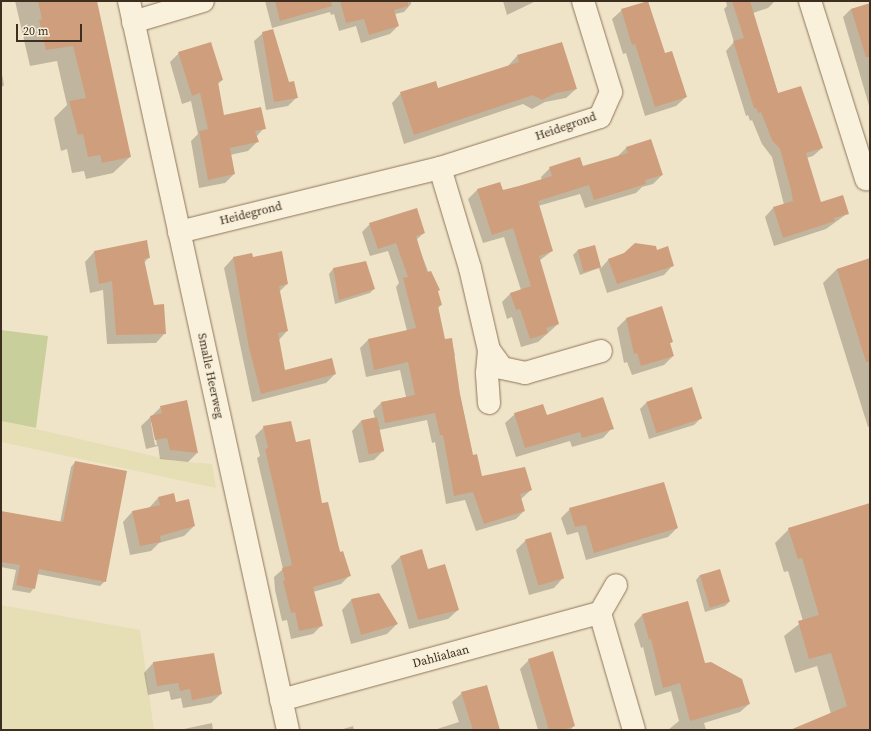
<!DOCTYPE html>
<style>
body{margin:0}
#map{position:relative;width:871px;height:731px;overflow:hidden;background:#f0e4c8;font-family:"Source Serif 4",serif}
div>[style]{position:absolute}
.farmland>*{inset:0;background:#e6deb5}
.green>*{inset:0;background:#c9cf9b}
.shadow>*{inset:0;background:#0003}
.building>*{inset:0;background:#cf9f7d;transform-origin:0 0}
.roads{filter:drop-shadow(0 0 1px #8d765c) drop-shadow(0 0 1px #8d765c)}
.minor>*{height:22px;margin:-11px;padding:0 11px;transform-origin:11px;border-radius:11px;background:#faf1dc}
span{translate:-50% -50%;white-space:nowrap;text-align:center;line-height:1.15;-webkit-text-stroke:3px #f7eed8;paint-order:stroke}
.street-label{font-size:12px;color:#3d2e20}
.frame{position:absolute;inset:0;border:2px solid #3d2e20;pointer-events:none}
.scale{position:absolute;left:16px;top:24px;width:66px;height:18px;box-sizing:border-box;border:2px solid #3d2e20;border-top:0;padding-left:5px;font-size:12px;line-height:14px;white-space:nowrap;color:#3d2e20;-webkit-text-stroke:3px #f7eed8;paint-order:stroke}
</style>
<div id="map">
<div class="farmland">
<div style="clip-path:polygon(1px 421px,175px 461px,212px 464px,216px 488px,1px 442px)"></div>
<div style="clip-path:polygon(1px 605px,140px 630px,154px 730px,1px 730px)"></div>
</div>
<div class="green">
<div style="clip-path:polygon(1px 330px,48px 336px,36px 428px,1px 421px)"></div>
</div>
<div class="shadow">
<div style="clip-path:polygon(15px 1px,95px 1px,130px 157px,113px 173px,86px 179px,84px 171px,72px 173px,67px 149px,61px 151px,54px 118px,67px 105px,57px 61px,30px 66px)"></div>
<div style="clip-path:polygon(265px 1px,411px 1px,411px 4px,404px 12px,395px 14px,398px 26px,390px 34px,361px 43px,356px 26px,339px 31px,334px 14px,331px 15px,330px 12px,272px 28px)"></div>
<div style="clip-path:polygon(503px 1px,536px 1px,507px 15px)"></div>
<div style="clip-path:polygon(726px 1px,775px 1px,768px 8px,753px 13px,778px 94px,822px 148px,813px 156px,806px 158px,820px 203px,848px 213px,826px 229px,774px 246px,765px 217px,773px 208px,784px 205px,772px 157px,762px 144px,752px 120px,750px 121px,748px 115px,746px 116px,726px 51px,734px 42px,724px 9px,727px 6px)"></div>
<div style="clip-path:polygon(870px 4px,870px 109px,843px 17px,851px 9px)"></div>
<div style="clip-path:polygon(622px 10px,664px 54px,686px 97px,676px 106px,645px 116px,626px 53px,623px 54px,612px 19px)"></div>
<div style="clip-path:polygon(263px 33px,296px 98px,288px 106px,266px 110px,254px 41px)"></div>
<div style="clip-path:polygon(179px 53px,222px 80px,218px 84px,223px 116px,264px 128px,256px 137px,257px 142px,248px 151px,230px 155px,234px 174px,225px 183px,199px 188px,191px 141px,198px 134px,191px 101px,182px 104px,170px 62px)"></div>
<div style="clip-path:polygon(517px 56px,576px 89px,566px 98px,545px 102px,532px 109px,523px 104px,404px 144px,392px 103px,401px 93px,437px 89px,508px 66px)"></div>
<div style="clip-path:polygon(1px 69px,4px 85px,1px 88px)"></div>
<div style="clip-path:polygon(651px 140px,662px 175px,653px 184px,642px 187px,636px 193px,585px 208px,580px 194px,538px 206px,552px 251px,539px 261px,558px 324px,538px 342px,521px 347px,512px 317px,507px 319px,502px 302px,511px 293px,521px 290px,504px 237px,483px 243px,468px 199px,477px 190px,500px 183px,502px 191px,542px 180px,541px 177px,550px 168px,583px 167px,617px 157px,626px 148px)"></div>
<div style="clip-path:polygon(370px 224px,424px 233px,416px 240px,441px 305px,438px 308px,444px 341px,451px 339px,455px 355px,452px 358px,473px 456px,481px 477px,531px 490px,521px 499px,524px 511px,516px 519px,476px 531px,465px 500px,446px 504px,435px 442px,432px 443px,427px 420px,379px 430px,383px 451px,374px 460px,359px 463px,352px 431px,361px 421px,375px 418px,373px 411px,381px 403px,406px 397px,400px 370px,366px 377px,360px 348px,368px 340px,407px 331px,396px 287px,399px 283px,388px 251px,370px 256px,362px 232px)"></div>
<div style="clip-path:polygon(594px 246px,601px 268px,609px 259px,657px 251px,673px 265px,664px 275px,607px 293px,599px 268px,580px 275px,573px 255px,578px 250px)"></div>
<div style="clip-path:polygon(94px 252px,149px 257px,144px 263px,153px 306px,165px 333px,156px 343px,107px 344px,103px 290px,90px 293px,85px 262px)"></div>
<div style="clip-path:polygon(251px 254px,252px 259px,287px 284px,279px 292px,287px 331px,278px 341px,284px 371px,335px 374px,326px 383px,252px 402px,224px 268px,233px 258px)"></div>
<div style="clip-path:polygon(870px 259px,870px 426px,868px 427px,823px 283px,837px 269px)"></div>
<div style="clip-path:polygon(365px 262px,374px 289px,370px 293px,335px 304px,329px 274px,333px 269px)"></div>
<div style="clip-path:polygon(626px 319px,672px 342px,669px 344px,673px 356px,664px 365px,632px 375px,627px 362px,624px 363px,617px 328px)"></div>
<div style="clip-path:polygon(647px 402px,701px 418px,694px 425px,649px 439px,640px 409px)"></div>
<div style="clip-path:polygon(evenodd,161px 407px,197px 453px,188px 462px,160px 459px,158px 446px,146px 449px,141px 426px,161px 407px,152px 421px,157px 445px,155px 445px,151px 423px,152px 421px)"></div>
<div style="clip-path:polygon(515px 414px,546px 416px,612px 428px,603px 438px,572px 447px,570px 441px,516px 457px,505px 423px)"></div>
<div style="clip-path:polygon(264px 427px,295px 444px,350px 575px,341px 584px,313px 592px,322px 625px,313px 634px,291px 639px,287px 620px,282px 621px,275px 590px,274px 577px,283px 569px,257px 458px,260px 456px,255px 436px)"></div>
<div style="clip-path:polygon(75px 462px,105px 581px,100px 586px,37px 574px,34px 588px,30px 593px,12px 590px,16px 570px,1px 567px,1px 512px,60px 523px,71px 467px)"></div>
<div style="clip-path:polygon(158px 498px,175px 503px,194px 526px,184px 536px,159px 543px,151px 551px,130px 555px,123px 522px,132px 512px,149px 508px)"></div>
<div style="clip-path:polygon(870px 504px,870px 730px,791px 730px,831px 714px,817px 666px,795px 673px,784px 636px,803px 621px,788px 571px,784px 572px,775px 543px,789px 529px)"></div>
<div style="clip-path:polygon(570px 509px,677px 528px,668px 537px,586px 560px,578px 532px,567px 535px,561px 518px)"></div>
<div style="clip-path:polygon(526px 540px,563px 578px,554px 588px,529px 595px,516px 550px)"></div>
<div style="clip-path:polygon(422px 550px,428px 570px,458px 610px,448px 619px,409px 629px,391px 566px,400px 557px)"></div>
<div style="clip-path:polygon(719px 570px,729px 602px,725px 606px,705px 612px,696px 580px,700px 575px)"></div>
<div style="clip-path:polygon(379px 594px,397px 624px,387px 634px,351px 644px,342px 610px,351px 600px)"></div>
<div style="clip-path:polygon(687px 602px,704px 664px,749px 704px,740px 712px,704px 723px,706px 730px,668px 730px,679px 721px,671px 691px,655px 696px,643px 647px,641px 648px,634px 624px,642px 615px)"></div>
<div style="clip-path:polygon(213px 654px,221px 694px,211px 703px,183px 708px,181px 698px,171px 700px,169px 691px,148px 695px,144px 673px,153px 663px)"></div>
<div style="clip-path:polygon(529px 660px,574px 726px,570px 730px,538px 730px,520px 669px)"></div>
<div style="clip-path:polygon(462px 693px,498px 730px,434px 730px,459px 722px,452px 702px)"></div>
<div style="clip-path:polygon(212px 723px,213px 730px,183px 730px,184px 729px)"></div>
<div style="clip-path:polygon(353px 726px,354px 730px,340px 730px)"></div>
</div>
<div class="building">
<div style="clip-path:polygon(38px 1px,97px 1px,131px 157px,102px 163px,100px 155px,88px 157px,83px 134px,78px 135px,69px 101px,86px 98px,73px 46px,46px 50px,39px 20px,42px 19px)"></div>
<div style="clip-path:polygon(275px 1px,331px 1px,332px 6px,280px 21px)"></div>
<div style="clip-path:polygon(340px 1px,408px 1px,408px 6px,394px 10px,399px 26px,369px 35px,364px 19px,346px 23px)"></div>
<div style="clip-path:polygon(648px 1px,665px 53px,672px 51px,687px 97px,655px 107px,635px 44px,632px 45px,621px 9px)"></div>
<div style="clip-path:polygon(732px 1px,750px 1px,778px 93px,801px 86px,823px 148px,806px 153px,821px 202px,843px 195px,849px 214px,834px 218px,835px 221px,783px 238px,773px 207px,793px 201px,791px 190px,780px 149px,772px 140px,761px 112px,758px 113px,756px 108px,754px 108px,733px 41px,744px 38px)"></div>
<div style="clip-path:polygon(870px 3px,870px 57px,866px 57px,851px 9px)"></div>
<div style="clip-path:polygon(273px 29px,289px 82px,294px 81px,298px 98px,274px 102px,262px 32px)"></div>
<div style="clip-path:polygon(211px 42px,223px 80px,218px 82px,224px 115px,261px 107px,266px 129px,255px 131px,259px 142px,230px 148px,235px 174px,208px 180px,199px 131px,208px 129px,200px 93px,192px 96px,178px 52px)"></div>
<div style="clip-path:polygon(562px 42px,577px 89px,556px 93px,542px 100px,533px 95px,414px 135px,400px 92px,436px 81px,438px 88px,519px 62px,517px 55px)"></div>
<div style="clip-path:polygon(651px 139px,663px 175px,645px 180px,646px 184px,594px 200px,589px 185px,538px 201px,553px 251px,539px 256px,559px 324px,546px 328px,548px 333px,530px 339px,520px 309px,516px 310px,510px 293px,531px 286px,513px 228px,492px 235px,477px 189px,500px 182px,503px 190px,519px 186px,552px 176px,549px 167px,580px 157px,583px 166px,628px 153px,626px 147px)"></div>
<div style="clip-path:polygon(417px 208px,425px 233px,416px 236px,427px 272px,431px 271px,440px 290px,438px 291px,442px 305px,438px 306px,445px 339px,452px 338px,460px 394px,473px 455px,477px 454px,482px 476px,525px 467px,532px 490px,520px 494px,525px 511px,484px 524px,473px 492px,454px 496px,443px 435px,440px 435px,435px 413px,385px 423px,381px 402px,415px 395px,408px 362px,374px 370px,368px 339px,416px 328px,403px 278px,408px 277px,396px 243px,378px 249px,369px 223px)"></div>
<div style="clip-path:polygon(147px 240px,150px 258px,144px 259px,154px 305px,164px 304px,166px 334px,116px 335px,112px 281px,99px 284px,94px 251px)"></div>
<div style="clip-path:polygon(635px 243px,656px 246px,657px 250px,668px 246px,674px 266px,617px 284px,608px 259px,624px 253px)"></div>
<div style="left:595px;top:245px;width:23px;height:18px;rotate:75deg"></div>
<div style="clip-path:polygon(282px 251px,288px 284px,279px 286px,288px 331px,278px 333px,285px 370px,332px 358px,336px 374px,261px 394px,249px 348px,233px 257px,252px 253px,253px 257px)"></div>
<div style="clip-path:polygon(870px 258px,870px 362px,866px 362px,837px 269px)"></div>
<div style="clip-path:polygon(366px 261px,375px 289px,339px 300px,333px 268px)"></div>
<div style="clip-path:polygon(662px 306px,673px 342px,670px 343px,674px 356px,641px 366px,637px 353px,634px 354px,626px 318px)"></div>
<div style="left:692px;top:387px;width:33px;height:48px;rotate:72deg"></div>
<div style="clip-path:polygon(603px 397px,614px 429px,582px 438px,580px 432px,525px 448px,514px 413px,543px 404px,547px 415px)"></div>
<div style="clip-path:polygon(187px 400px,198px 453px,170px 450px,167px 438px,155px 440px,150px 416px,162px 413px,160px 406px)"></div>
<div style="left:377px;top:417px;width:35px;height:16px;rotate:78deg"></div>
<div style="clip-path:polygon(291px 421px,296px 442px,310px 439px,322px 503px,328px 502px,340px 552px,343px 551px,351px 576px,313px 587px,323px 626px,299px 631px,295px 612px,291px 613px,283px 581px,285px 580px,282px 568px,292px 565px,265px 449px,268px 448px,263px 426px)"></div>
<div style="clip-path:polygon(75px 461px,127px 471px,106px 582px,39px 569px,35px 589px,16px 585px,20px 565px,1px 562px,1px 511px,63px 522px)"></div>
<div style="clip-path:polygon(664px 482px,678px 528px,594px 553px,586px 525px,575px 527px,569px 508px)"></div>
<div style="clip-path:polygon(174px 493px,176px 502px,189px 499px,195px 526px,160px 536px,161px 542px,140px 546px,132px 511px,160px 505px,158px 497px)"></div>
<div style="clip-path:polygon(870px 503px,870px 730px,790px 730px,847px 706px,831px 653px,809px 659px,798px 621px,819px 615px,802px 558px,798px 559px,788px 528px)"></div>
<div style="left:551px;top:532px;width:48px;height:27px;rotate:74deg"></div>
<div style="clip-path:polygon(422px 549px,428px 569px,445px 564px,459px 610px,418px 620px,400px 556px)"></div>
<div style="left:720px;top:569px;width:34px;height:21px;rotate:73deg"></div>
<div style="clip-path:polygon(379px 593px,398px 624px,361px 635px,351px 599px)"></div>
<div style="clip-path:polygon(688px 601px,705px 663px,711px 662px,742px 679px,750px 704px,690px 721px,680px 683px,663px 688px,651px 639px,649px 640px,642px 614px)"></div>
<div style="clip-path:polygon(553px 651px,575px 726px,563px 730px,549px 730px,528px 659px)"></div>
<div style="clip-path:polygon(214px 653px,222px 694px,192px 700px,190px 689px,180px 691px,178px 683px,157px 686px,153px 662px)"></div>
<div style="clip-path:polygon(487px 685px,500px 730px,473px 730px,461px 692px)"></div>
</div>
<div class="roads">
<div class="minor">
<div style="left:129px;top:1px;width:746px;rotate:77.7deg"></div>
<div style="left:810px;top:1px;width:187px;rotate:72.5deg"></div>
<div style="left:133px;top:22px;width:73px;rotate:-16.7deg"></div>
<div style="left:440px;top:168px;width:104px;rotate:73.3deg"></div>
<div style="left:470px;top:268px;width:84px;rotate:77deg"></div>
<div style="left:489px;top:350px;width:22px;rotate:54deg"></div>
<div style="left:502px;top:368px;width:24px;rotate:12deg"></div>
<div style="left:525px;top:373px;width:79px;rotate:-16.1deg"></div>
<div style="left:179px;top:232px;width:269px;rotate:-13.8deg"></div>
<div style="left:440px;top:168px;width:168px;rotate:-17.7deg"></div>
<div style="left:600px;top:117px;width:27px;rotate:-66deg"></div>
<div style="left:611px;top:92px;width:95px;rotate:-107.1deg"></div>
<div style="left:489px;top:403px;width:30px;rotate:-94deg"></div>
<div style="left:487px;top:373px;width:23px;rotate:-85deg"></div>
<div style="left:600px;top:613px;width:32px;rotate:-60deg"></div>
<div style="left:281px;top:700px;width:331px;rotate:-15.3deg"></div>
<div style="left:600px;top:613px;width:122px;rotate:73.8deg"></div>
</div>
</div>
<div class="street-label">
<span style="left:566px;top:127px;rotate:-19deg">Heidegrond</span>
<span style="left:251px;top:214px;rotate:-14deg">Heidegrond</span>
<span style="left:210px;top:376px;rotate:78deg">Smalle Heerweg</span>
<span style="left:441px;top:657px;rotate:-15deg">Dahlialaan</span>
</div>
<div class="frame"></div>
<div class="scale">20 m</div>
</div>
